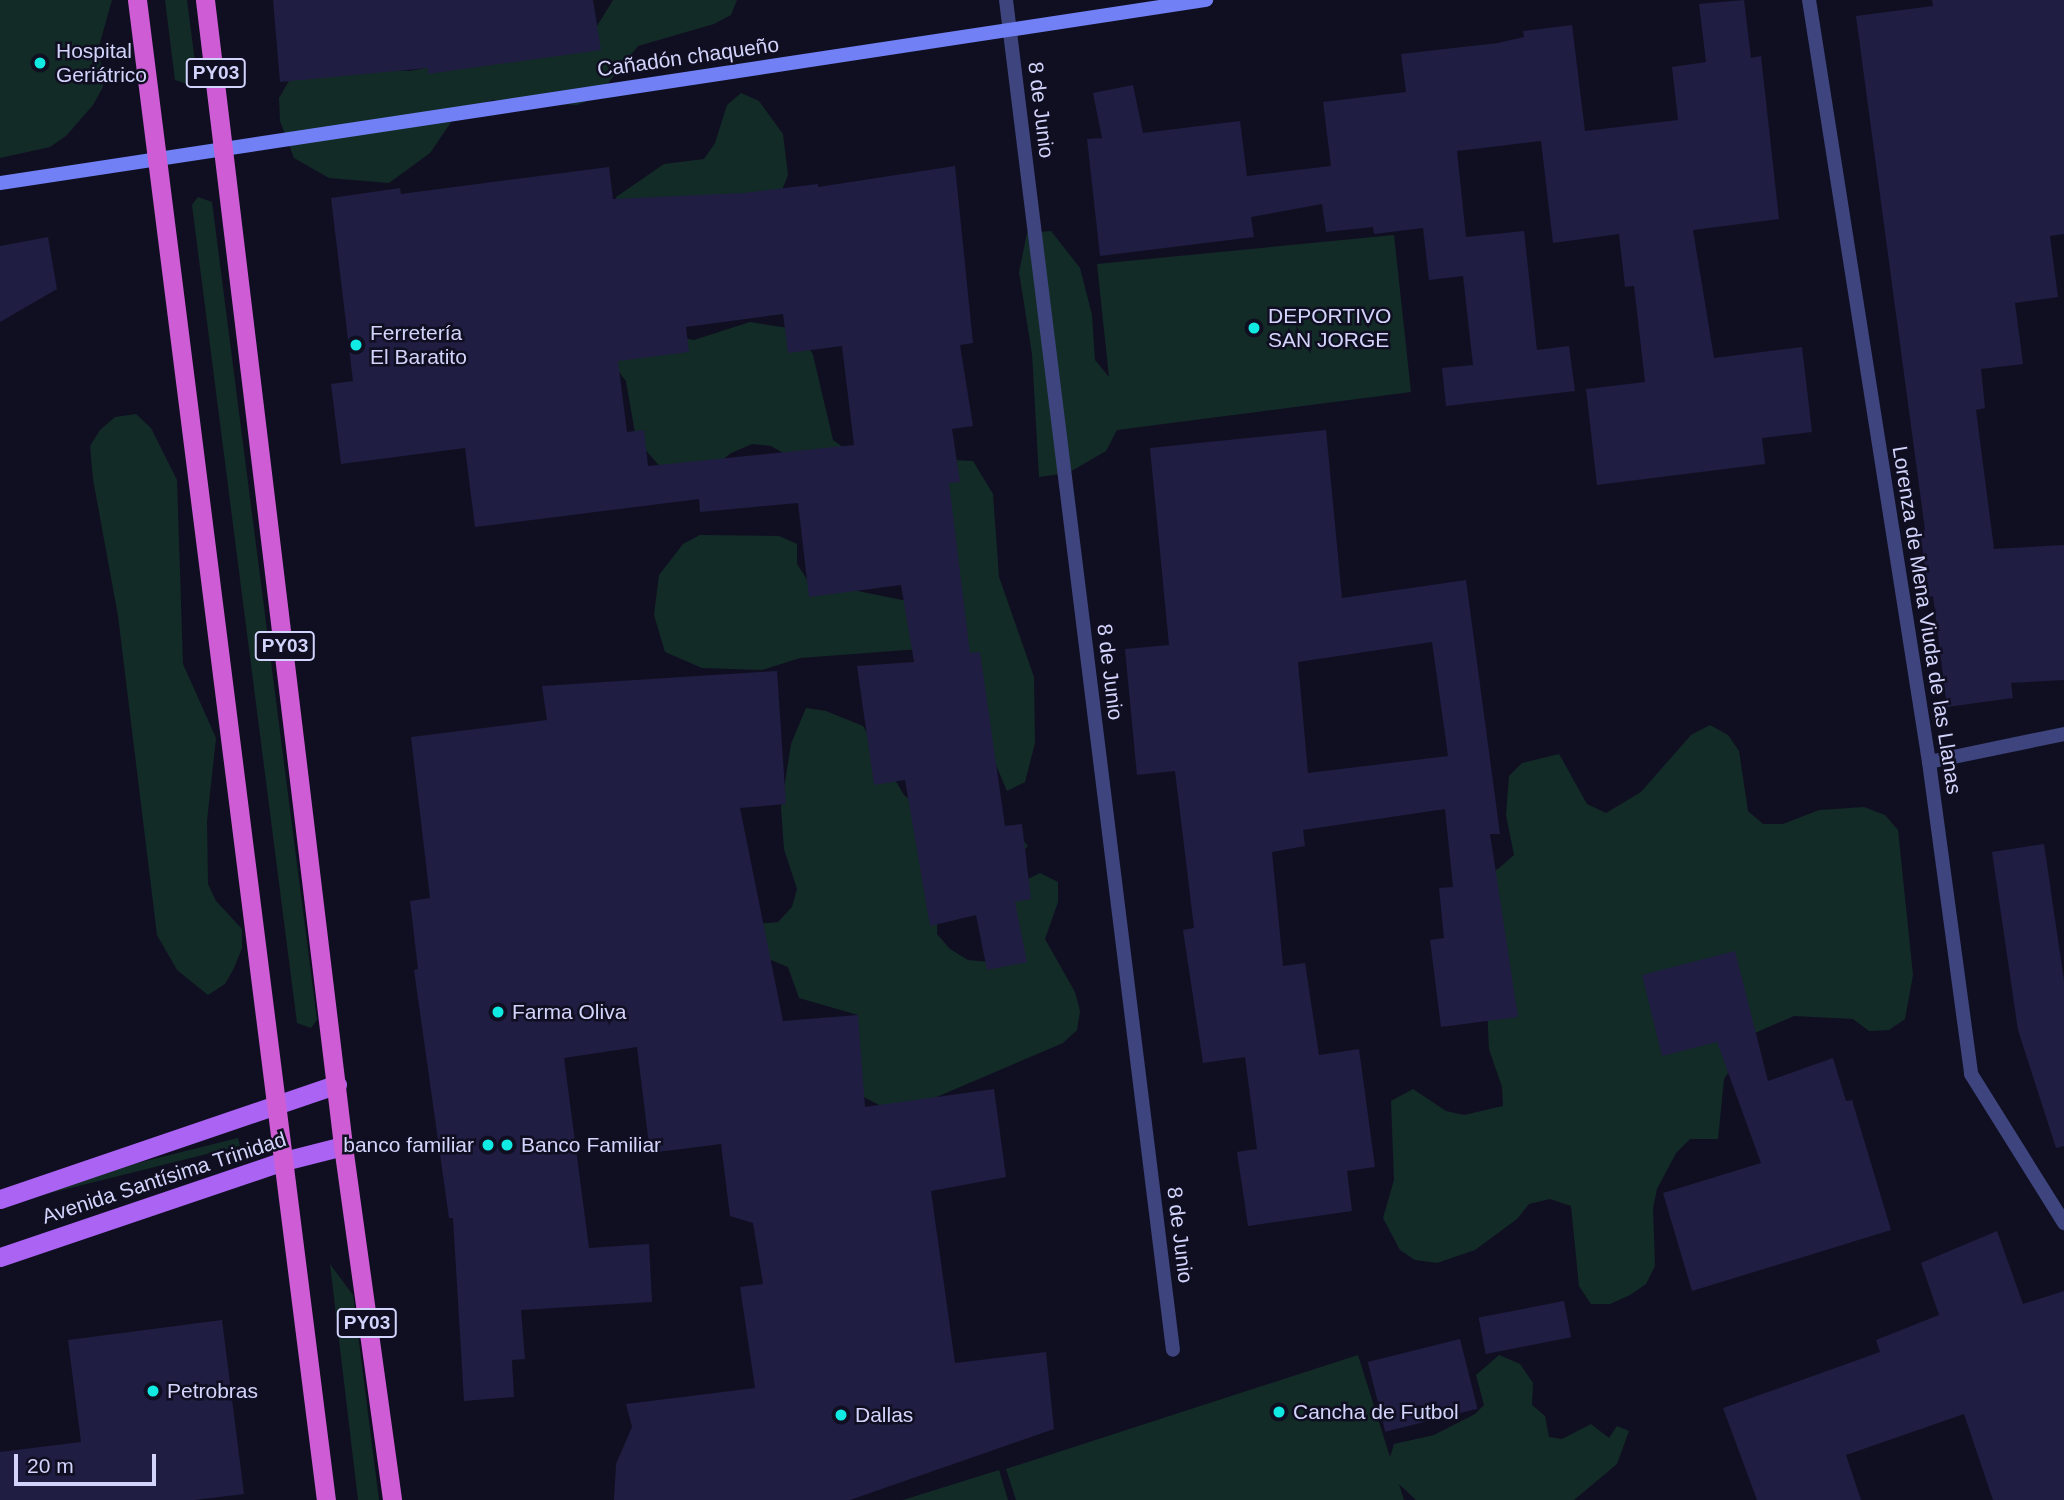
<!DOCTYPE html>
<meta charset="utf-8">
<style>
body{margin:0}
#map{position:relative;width:2064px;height:1500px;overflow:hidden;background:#100f22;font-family:Helvetica,sans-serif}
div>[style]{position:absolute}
.green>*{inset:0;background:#132b27;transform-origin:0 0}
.building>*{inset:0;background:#1f1d41;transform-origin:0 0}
.service>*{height:14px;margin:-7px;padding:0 7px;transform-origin:7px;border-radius:7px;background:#3e447d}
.minor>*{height:14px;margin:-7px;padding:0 7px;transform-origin:7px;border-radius:7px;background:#3e447d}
.secondary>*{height:14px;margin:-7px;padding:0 7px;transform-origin:7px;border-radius:7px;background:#7180f5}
.primary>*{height:19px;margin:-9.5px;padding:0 9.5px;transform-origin:9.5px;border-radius:9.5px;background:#aa63f3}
.trunk>*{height:19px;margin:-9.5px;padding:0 9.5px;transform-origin:9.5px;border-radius:9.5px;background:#ce5dd5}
.dots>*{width:19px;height:19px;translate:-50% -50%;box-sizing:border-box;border:4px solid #100f22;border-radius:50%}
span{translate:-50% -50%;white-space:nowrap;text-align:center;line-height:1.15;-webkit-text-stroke:5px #100f22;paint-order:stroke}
.shield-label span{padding:2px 5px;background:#100f22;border:2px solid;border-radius:5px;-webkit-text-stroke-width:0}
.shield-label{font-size:19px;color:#d3d4fc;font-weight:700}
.poi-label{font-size:21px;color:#d3d4fc}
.left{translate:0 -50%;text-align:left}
.right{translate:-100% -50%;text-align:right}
.street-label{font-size:21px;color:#d3d4fc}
.scale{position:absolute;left:14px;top:1454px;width:142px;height:32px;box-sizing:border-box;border:4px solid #d3d4fc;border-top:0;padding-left:9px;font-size:21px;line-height:24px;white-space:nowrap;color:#d3d4fc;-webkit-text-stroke:5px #100f22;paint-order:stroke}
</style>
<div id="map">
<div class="green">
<div style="clip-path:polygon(0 0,112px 0,99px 46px,103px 87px,93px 105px,66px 136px,50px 147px,0 158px)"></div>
<div style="clip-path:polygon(165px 0,187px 0,197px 78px,190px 85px,175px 80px)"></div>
<div style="clip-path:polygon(613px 0,737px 0,731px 15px,714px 24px,638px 46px,597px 97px,577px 105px,493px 100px,473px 106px,454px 118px,430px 153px,389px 183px,329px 178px,294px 158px,280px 121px,279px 98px,290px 79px,368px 68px,409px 71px,589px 39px)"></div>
<div style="clip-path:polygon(741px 93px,759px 101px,783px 134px,788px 175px,780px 195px,617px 206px,616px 197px,664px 164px,704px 159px,715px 143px,727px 105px)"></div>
<div style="clip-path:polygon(198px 197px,212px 202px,317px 1020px,311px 1028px,297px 1023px,192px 205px)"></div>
<div style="clip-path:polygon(1051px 231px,1080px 268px,1092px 315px,1095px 360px,1109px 377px,1097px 264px,1394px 235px,1411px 392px,1117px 430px,1106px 451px,1068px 473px,1039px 477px,1032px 354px,1019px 272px,1027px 233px)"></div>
<div style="clip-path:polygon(750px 322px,788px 328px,804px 338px,813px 355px,833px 440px,848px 451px,790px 457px,771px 446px,752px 444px,731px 453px,700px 478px,663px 470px,636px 439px,626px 381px,612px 363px,672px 336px,694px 340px)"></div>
<div style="clip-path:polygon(136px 414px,151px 428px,177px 480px,183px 664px,216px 738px,207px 821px,208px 884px,216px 901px,242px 929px,242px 948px,234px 968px,225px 984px,208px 995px,177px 970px,157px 935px,118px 616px,93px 479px,90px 446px,100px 430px,115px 417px)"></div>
<div style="clip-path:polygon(954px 460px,973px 461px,993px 494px,999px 577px,1034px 677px,1035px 743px,1025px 782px,1007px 791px,946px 647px,800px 658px,762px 670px,702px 668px,665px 652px,654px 615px,659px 575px,683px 544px,700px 535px,779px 536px,797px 544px,797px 564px,808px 581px,927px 605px,931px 485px)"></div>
<div style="clip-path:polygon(806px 708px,826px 711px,863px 726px,904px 795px,919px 808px,1015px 831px,1028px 846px,1014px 861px,938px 893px,937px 934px,950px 949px,968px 960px,989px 962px,1022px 882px,1040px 873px,1058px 882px,1058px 902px,1045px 939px,1075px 992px,1080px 1011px,1077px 1030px,1063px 1043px,920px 1104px,879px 1105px,862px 1096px,846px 1040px,858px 1015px,799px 998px,788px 967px,771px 960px,734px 956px,757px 924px,778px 922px,792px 907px,797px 889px,784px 849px,781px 808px,791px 744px)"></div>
<div style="clip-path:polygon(1710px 725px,1728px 735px,1739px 751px,1748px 811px,1763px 824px,1783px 824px,1819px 810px,1864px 807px,1885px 815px,1898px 830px,1913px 975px,1905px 1019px,1889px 1030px,1869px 1031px,1853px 1019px,1794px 1016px,1755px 1033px,1724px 1079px,1718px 1139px,1690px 1139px,1676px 1153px,1657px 1189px,1653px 1208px,1655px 1266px,1646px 1284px,1630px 1295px,1610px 1304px,1591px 1304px,1579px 1286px,1571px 1206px,1550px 1199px,1529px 1204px,1517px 1219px,1475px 1250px,1437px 1263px,1415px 1260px,1400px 1250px,1383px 1218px,1394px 1180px,1391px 1101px,1413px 1089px,1446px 1111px,1464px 1115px,1503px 1106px,1502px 1087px,1489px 1049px,1481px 876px,1498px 869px,1514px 855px,1506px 815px,1509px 776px,1522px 763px,1559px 754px,1587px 804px,1606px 813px,1641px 792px,1691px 735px)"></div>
<div style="left:238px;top:1138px;width:8px;height:252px;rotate:76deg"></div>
<div style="clip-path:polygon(330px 1264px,353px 1295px,379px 1500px,358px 1500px)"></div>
<div style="clip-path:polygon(1358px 1355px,1390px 1457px,1394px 1444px,1434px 1435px,1475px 1414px,1484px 1405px,1476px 1375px,1499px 1355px,1520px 1364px,1533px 1383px,1532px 1405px,1545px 1416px,1549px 1437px,1562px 1439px,1591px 1424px,1609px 1438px,1617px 1426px,1629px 1431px,1617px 1464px,1574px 1500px,1416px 1500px,1399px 1484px,1404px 1500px,1016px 1500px,1006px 1469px)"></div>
<div style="clip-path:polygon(999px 1470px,1008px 1500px,903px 1500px)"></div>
</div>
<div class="building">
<div style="clip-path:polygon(273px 0,593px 0,601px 50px,428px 74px,428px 68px,280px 82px)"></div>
<div style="clip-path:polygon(1744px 0,1751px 58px,1761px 56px,1779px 219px,1693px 230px,1714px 358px,1802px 347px,1812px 432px,1762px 438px,1765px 464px,1597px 485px,1586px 389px,1645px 382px,1634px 286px,1625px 287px,1619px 234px,1553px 243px,1541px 141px,1457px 151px,1466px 237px,1524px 231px,1537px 350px,1569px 346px,1575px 391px,1446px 406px,1442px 368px,1473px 365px,1463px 276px,1429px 280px,1423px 228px,1374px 234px,1373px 227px,1326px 232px,1322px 204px,1251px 217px,1254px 237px,1100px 256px,1087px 139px,1102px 138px,1093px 93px,1133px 85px,1143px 133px,1240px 121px,1247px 176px,1331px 166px,1323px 102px,1406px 92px,1401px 54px,1498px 43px,1524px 37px,1523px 31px,1572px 25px,1585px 131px,1678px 120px,1672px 67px,1706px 62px,1699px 4px)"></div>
<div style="clip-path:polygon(1932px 0,2064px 0,2064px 234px,2050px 236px,2058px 297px,2015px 303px,2023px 364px,1981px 369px,1985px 408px,1976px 410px,1994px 549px,2064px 545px,2064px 680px,2011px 683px,2013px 698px,1947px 707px,1933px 596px,1929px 597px,1920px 531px,1925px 530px,1856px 16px,1933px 6px)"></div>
<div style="clip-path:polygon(evenodd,955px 166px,973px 343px,960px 345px,973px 426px,952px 429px,960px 482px,949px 483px,970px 653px,980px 652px,1005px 826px,1022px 824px,1031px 899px,1015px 902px,1027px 962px,987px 970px,976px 915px,930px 926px,905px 780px,874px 785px,857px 666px,914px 662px,901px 585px,809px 597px,798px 503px,700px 512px,699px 499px,475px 527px,465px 448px,341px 464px,331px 384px,353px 381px,331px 198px,400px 188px,401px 194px,609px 167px,613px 199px,744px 193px,818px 184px,818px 187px,955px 166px,783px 314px,788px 353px,842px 346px,854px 445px,648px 466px,644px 430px,627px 432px,618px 361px,689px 352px,686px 327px,783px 314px)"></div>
<div style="clip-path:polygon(48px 237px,57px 289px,0 322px,0 246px)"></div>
<div style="clip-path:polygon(evenodd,1326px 430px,1342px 598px,1466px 580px,1500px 834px,1490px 834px,1518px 1017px,1441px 1027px,1430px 940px,1444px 938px,1439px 888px,1453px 887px,1445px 809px,1303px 830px,1305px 846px,1272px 852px,1283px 966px,1305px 963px,1319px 1055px,1359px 1049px,1375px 1167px,1347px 1171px,1352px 1211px,1248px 1226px,1237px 1152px,1257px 1149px,1245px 1057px,1203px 1063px,1183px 930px,1194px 928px,1175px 771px,1137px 775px,1125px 649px,1169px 645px,1150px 448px,1326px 430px,1432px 642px,1448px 756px,1308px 773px,1298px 662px,1432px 642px)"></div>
<div style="clip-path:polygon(777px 671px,786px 804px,740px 808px,783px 1021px,858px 1015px,865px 1107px,994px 1089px,1006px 1177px,931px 1191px,955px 1363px,1046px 1352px,1054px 1429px,850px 1500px,614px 1500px,616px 1464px,632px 1427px,626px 1404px,755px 1388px,740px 1287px,763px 1284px,753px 1223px,730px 1216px,721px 1144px,650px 1153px,637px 1047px,564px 1058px,589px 1248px,649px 1244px,652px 1302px,521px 1310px,525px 1359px,512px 1360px,514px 1397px,464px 1401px,453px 1218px,449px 1218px,414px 970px,418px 969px,410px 901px,430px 898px,411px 737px,547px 720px,542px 686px)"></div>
<div style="clip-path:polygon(2044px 844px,2064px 981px,2064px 1146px,2056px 1148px,2018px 1030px,1992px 852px)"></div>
<div style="clip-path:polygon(1735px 951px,1768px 1081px,1833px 1058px,1846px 1101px,1852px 1100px,1891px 1230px,1692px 1291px,1663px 1193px,1761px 1163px,1717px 1042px,1662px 1056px,1642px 975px)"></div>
<div style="clip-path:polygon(1997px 1231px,2023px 1304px,2064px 1291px,2064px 1500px,1993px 1500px,1964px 1414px,1846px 1455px,1861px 1500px,1757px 1500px,1723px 1408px,1880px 1352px,1876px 1340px,1939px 1315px,1921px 1263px)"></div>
<div style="left:1564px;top:1301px;width:37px;height:87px;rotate:79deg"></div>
<div style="clip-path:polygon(222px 1320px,244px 1494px,194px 1500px,0 1500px,0 1452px,81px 1442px,68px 1340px)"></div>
<div style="left:1460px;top:1339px;width:72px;height:95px;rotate:76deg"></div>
</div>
<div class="service">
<div style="left:1971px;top:1074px;width:176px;rotate:58deg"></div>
</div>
<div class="minor">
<div style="left:1006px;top:0;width:1360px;rotate:82.95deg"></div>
<div style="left:1809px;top:0;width:771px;rotate:81.05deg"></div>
<div style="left:1929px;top:762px;width:315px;rotate:82.3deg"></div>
<div style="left:1929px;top:762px;width:138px;rotate:-11.7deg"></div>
</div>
<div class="secondary">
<div style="left:0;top:183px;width:1220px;rotate:-8.63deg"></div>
</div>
<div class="primary">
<div style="left:0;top:1199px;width:356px;rotate:-18.8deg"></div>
<div style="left:0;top:1257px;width:296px;rotate:-18.7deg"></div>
<div style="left:280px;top:1162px;width:65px;rotate:-14.3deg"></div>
</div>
<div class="trunk">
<div style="left:137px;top:0;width:1512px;rotate:82.82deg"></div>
<div style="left:205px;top:0;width:1154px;rotate:83.13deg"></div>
<div style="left:343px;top:1146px;width:357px;rotate:82.1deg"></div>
</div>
<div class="dots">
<div style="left:40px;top:63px;background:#11eae2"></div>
<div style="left:1254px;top:328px;background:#11eae2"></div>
<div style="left:356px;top:345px;background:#11eae2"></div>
<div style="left:498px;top:1012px;background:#11eae2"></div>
<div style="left:488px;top:1145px;background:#11eae2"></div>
<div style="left:507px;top:1145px;background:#11eae2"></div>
<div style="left:153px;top:1391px;background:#11eae2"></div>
<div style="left:1279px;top:1412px;background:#11eae2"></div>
<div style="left:841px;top:1415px;background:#11eae2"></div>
</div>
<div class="shield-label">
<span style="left:216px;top:73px">PY03</span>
<span style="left:285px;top:646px">PY03</span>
<span style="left:367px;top:1323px">PY03</span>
</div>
<div class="poi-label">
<span class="left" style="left:56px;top:63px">Hospital<br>Geriátrico</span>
<span class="left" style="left:1268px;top:328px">DEPORTIVO<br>SAN JORGE</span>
<span class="left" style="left:370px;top:345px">Ferretería<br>El Baratito</span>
<span class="left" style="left:512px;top:1012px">Farma Oliva</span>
<span class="right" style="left:474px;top:1145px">banco familiar</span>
<span class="left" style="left:521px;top:1145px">Banco Familiar</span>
<span class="left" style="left:167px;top:1391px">Petrobras</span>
<span class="left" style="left:1293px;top:1412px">Cancha de Futbol</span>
<span class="left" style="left:855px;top:1415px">Dallas</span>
</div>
<div class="street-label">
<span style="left:688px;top:57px;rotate:-8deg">Cañadón chaqueño</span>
<span style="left:1041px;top:110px;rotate:83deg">8 de Junio</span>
<span style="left:1927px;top:620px;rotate:81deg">Lorenza de Mena Viuda de las Llanas</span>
<span style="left:1110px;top:672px;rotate:83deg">8 de Junio</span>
<span style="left:164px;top:1178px;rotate:-18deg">Avenida Santísima Trinidad</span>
<span style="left:1180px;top:1235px;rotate:83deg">8 de Junio</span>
</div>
<div class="scale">20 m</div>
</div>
